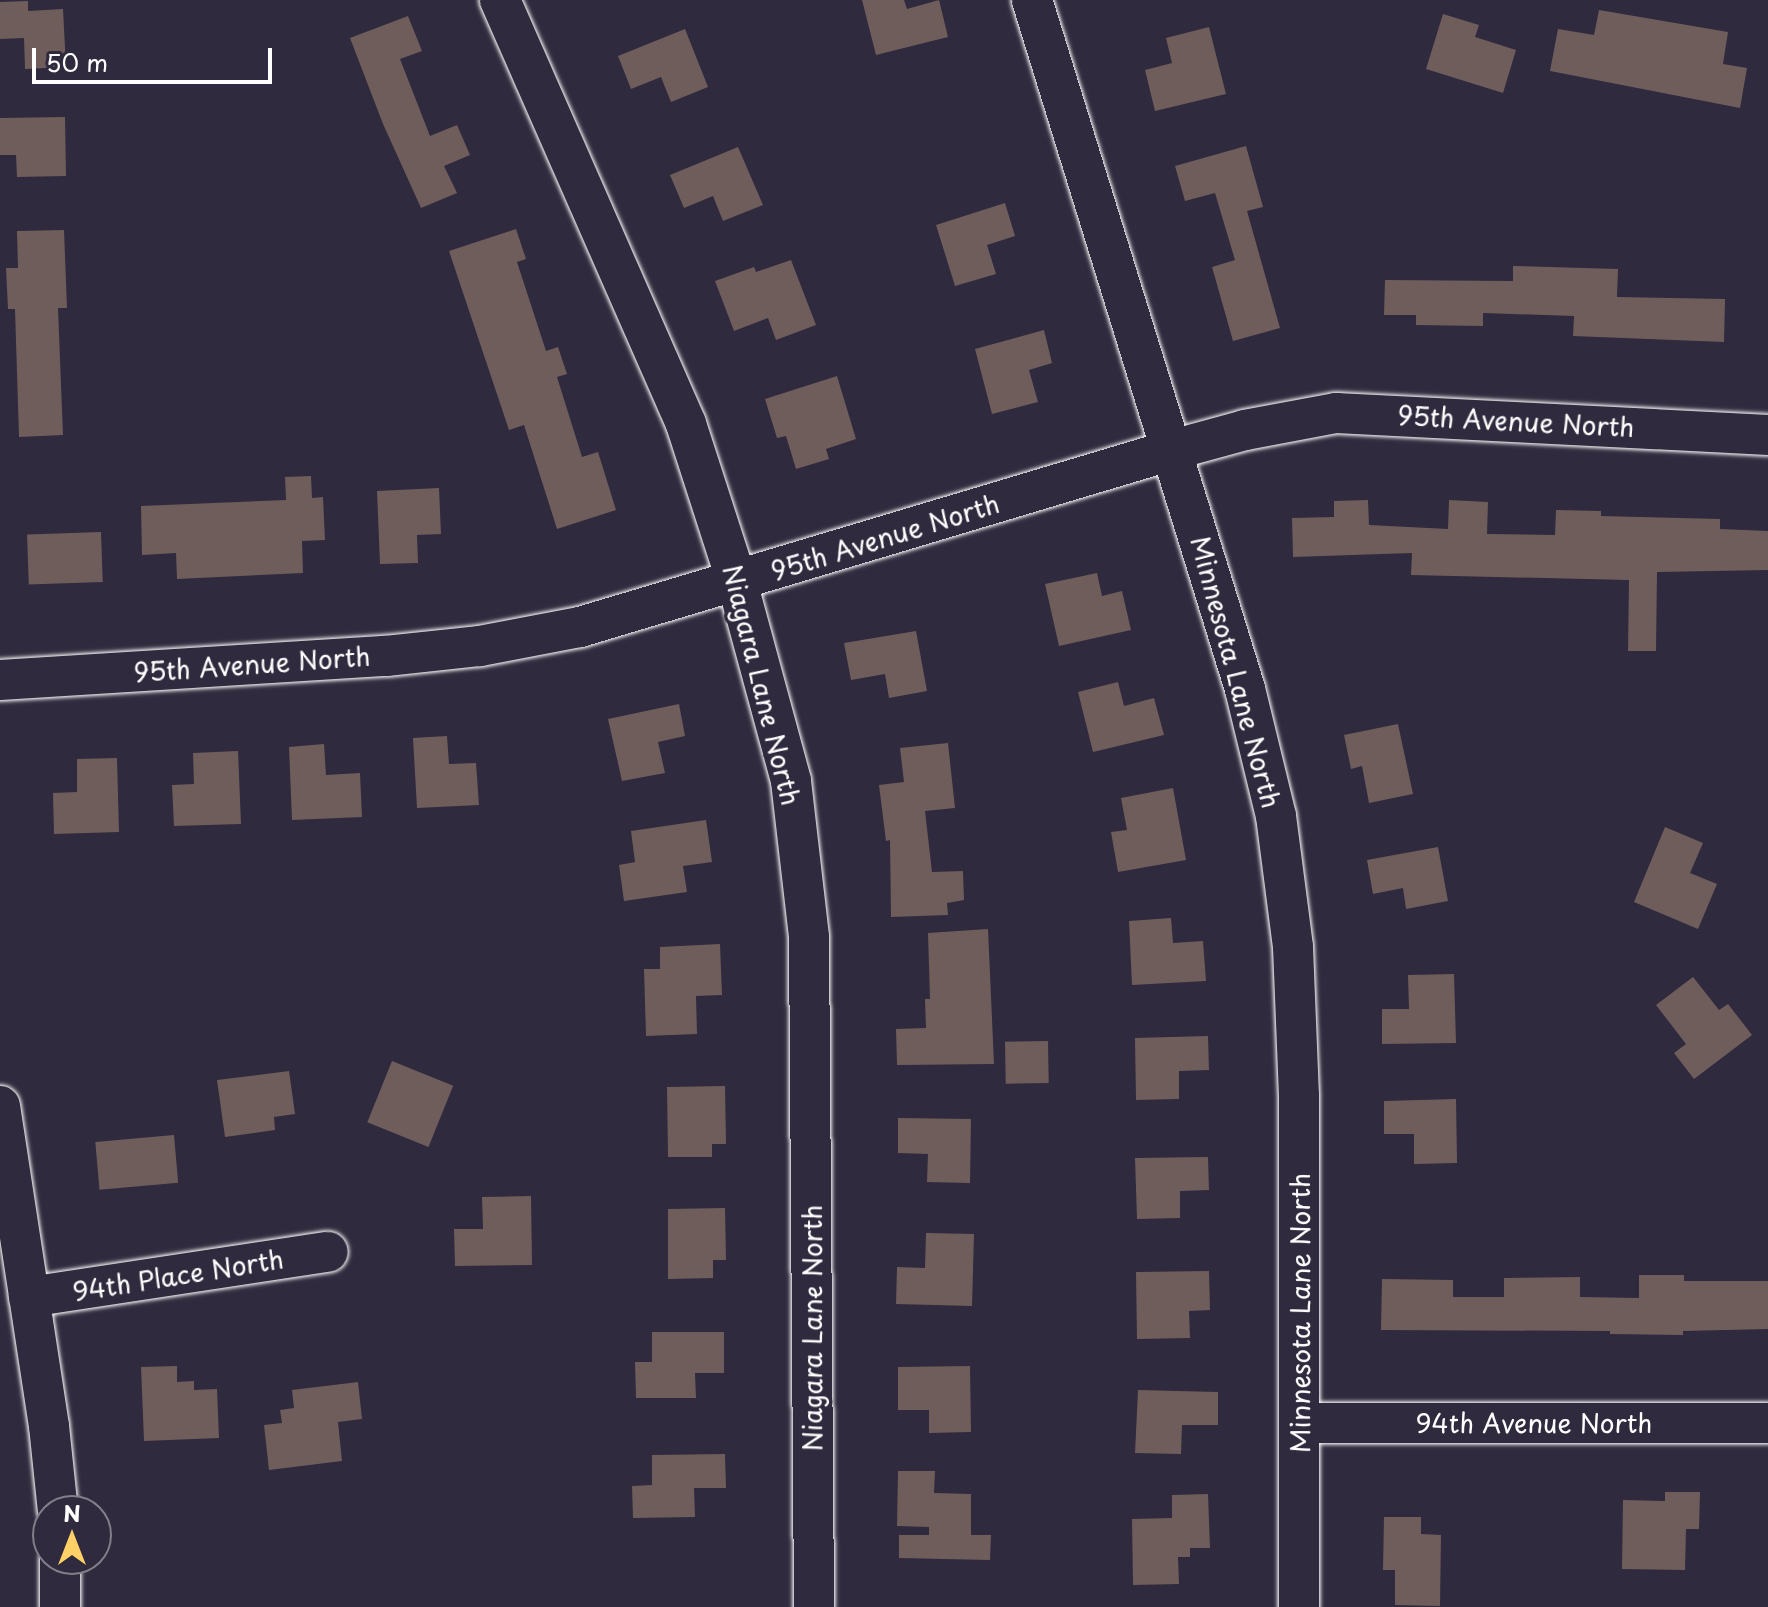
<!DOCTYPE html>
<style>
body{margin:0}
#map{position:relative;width:1768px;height:1607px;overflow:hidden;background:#2f2a3d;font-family:"Playpen Sans",sans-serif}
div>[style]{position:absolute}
.building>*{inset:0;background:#6f5d5c;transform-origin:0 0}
.roads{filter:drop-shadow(0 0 2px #fff) drop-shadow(0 0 2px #fff)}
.minor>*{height:40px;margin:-20px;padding:0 20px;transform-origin:20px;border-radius:20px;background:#2f2a3d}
span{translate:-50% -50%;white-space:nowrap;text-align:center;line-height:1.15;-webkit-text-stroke:7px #2f2a3d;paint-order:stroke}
.street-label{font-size:26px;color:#fff}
.north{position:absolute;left:32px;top:1495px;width:80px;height:80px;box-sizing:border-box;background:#2f2a3d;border:2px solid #827f8b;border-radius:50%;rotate:0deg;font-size:22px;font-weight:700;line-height:32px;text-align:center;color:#fff}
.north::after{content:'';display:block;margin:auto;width:28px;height:36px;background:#ffd166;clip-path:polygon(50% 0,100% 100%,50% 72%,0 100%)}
.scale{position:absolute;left:32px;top:48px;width:240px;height:36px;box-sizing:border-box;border:4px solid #fff;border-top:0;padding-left:10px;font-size:24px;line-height:28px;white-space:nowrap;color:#fff;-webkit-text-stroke:6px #2f2a3d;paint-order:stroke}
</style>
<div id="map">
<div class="building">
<div style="clip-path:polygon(862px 0,904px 0,907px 9px,939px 0,948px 37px,876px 55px)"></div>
<div style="clip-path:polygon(28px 1px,28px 11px,63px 9px,66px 67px,25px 69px,24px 38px,0 39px,0 2px)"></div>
<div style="clip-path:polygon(1599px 10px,1728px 32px,1723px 64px,1747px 68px,1740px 108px,1550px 71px,1558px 29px,1594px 35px)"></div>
<div style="clip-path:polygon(1443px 14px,1479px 25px,1475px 37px,1516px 50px,1503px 93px,1426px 69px)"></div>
<div style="clip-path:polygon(408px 16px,422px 51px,400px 59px,430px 136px,457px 125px,470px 155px,444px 166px,457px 193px,421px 208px,383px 124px,350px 38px)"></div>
<div style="clip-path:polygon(1209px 27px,1226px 94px,1155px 111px,1145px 70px,1172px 63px,1166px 38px)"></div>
<div style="clip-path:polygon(685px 29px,708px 87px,671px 102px,661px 77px,631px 89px,618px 56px)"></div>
<div style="clip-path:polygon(65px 117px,66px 176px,17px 177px,16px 155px,0 155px,0 118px)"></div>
<div style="clip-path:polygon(1246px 146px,1263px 207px,1247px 211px,1280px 328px,1233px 341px,1212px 267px,1235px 260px,1215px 193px,1185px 201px,1175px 166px)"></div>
<div style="clip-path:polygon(738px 147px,763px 205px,723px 221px,713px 196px,684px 208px,670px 175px)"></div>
<div style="clip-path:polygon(1005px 203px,1015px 236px,987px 245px,996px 274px,955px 286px,936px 225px)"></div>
<div style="clip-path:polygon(516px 229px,526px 259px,517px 262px,546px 351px,558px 347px,567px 374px,557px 377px,582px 457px,598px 452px,616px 510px,557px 529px,524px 425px,509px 430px,449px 251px)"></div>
<div style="clip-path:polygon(64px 230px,67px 308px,58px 308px,63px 435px,19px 437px,15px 309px,8px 309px,6px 268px,18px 268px,17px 231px)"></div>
<div style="clip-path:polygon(791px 260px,816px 325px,776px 340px,768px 318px,734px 331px,715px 281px,754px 267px,756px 272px)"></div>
<div style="clip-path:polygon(1513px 266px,1618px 269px,1617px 297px,1725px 299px,1724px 342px,1573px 336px,1574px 316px,1483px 313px,1483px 326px,1416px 325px,1416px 315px,1384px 315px,1385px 280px,1513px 281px)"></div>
<div style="clip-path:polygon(1044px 330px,1052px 363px,1029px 370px,1038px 402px,992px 414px,975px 349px)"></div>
<div style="clip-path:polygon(837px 376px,856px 439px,826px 449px,829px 459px,796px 469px,786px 436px,777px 438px,765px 399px)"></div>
<div style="clip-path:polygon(311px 476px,312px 498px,323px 497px,325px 540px,302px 541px,303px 573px,177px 579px,176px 553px,142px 555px,141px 506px,286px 500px,285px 477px)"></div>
<div style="clip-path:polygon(439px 488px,441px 534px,417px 535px,418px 563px,380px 564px,377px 491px)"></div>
<div style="clip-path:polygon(1368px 500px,1369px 525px,1448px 529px,1449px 500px,1488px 502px,1487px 534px,1555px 535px,1556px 510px,1601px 511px,1601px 516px,1720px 519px,1720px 529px,1768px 531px,1768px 570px,1657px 572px,1656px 651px,1628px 651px,1629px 580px,1411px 575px,1412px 553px,1293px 557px,1292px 518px,1334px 517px,1334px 501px)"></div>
<div style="left:101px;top:532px;width:50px;height:74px;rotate:88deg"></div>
<div style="clip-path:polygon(1097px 573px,1102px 596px,1122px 591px,1131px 630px,1059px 646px,1045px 584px)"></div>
<div style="clip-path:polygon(916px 631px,927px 691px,889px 698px,885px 674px,851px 680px,844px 643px)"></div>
<div style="clip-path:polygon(1118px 682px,1124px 706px,1154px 698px,1164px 735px,1093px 752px,1078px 692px)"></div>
<div style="clip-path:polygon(679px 704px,685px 736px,658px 742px,665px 773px,622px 781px,608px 719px)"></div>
<div style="clip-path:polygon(1398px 724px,1413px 794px,1369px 803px,1362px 766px,1351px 769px,1344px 735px)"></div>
<div style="clip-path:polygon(447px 736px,449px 764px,476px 763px,479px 805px,417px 808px,413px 738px)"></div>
<div style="clip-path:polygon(948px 743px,955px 808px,925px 811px,932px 872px,963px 871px,964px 900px,947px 903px,948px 915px,891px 917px,890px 840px,886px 841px,879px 785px,904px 782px,900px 748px)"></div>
<div style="clip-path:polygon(324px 744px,326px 775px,360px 773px,362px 817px,292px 820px,289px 747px)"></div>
<div style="clip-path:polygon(238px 751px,241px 824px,174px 826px,172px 785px,194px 784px,193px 753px)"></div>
<div style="clip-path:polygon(117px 758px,119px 832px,54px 834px,53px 793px,77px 792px,77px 759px)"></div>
<div style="clip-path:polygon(1173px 788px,1186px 860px,1118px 872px,1111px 832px,1127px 830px,1121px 798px)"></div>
<div style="clip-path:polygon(706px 820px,712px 862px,683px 866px,687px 892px,624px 901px,619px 865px,635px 862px,631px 831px)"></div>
<div style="clip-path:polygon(1665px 827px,1703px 843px,1690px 873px,1717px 884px,1698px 929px,1634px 902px)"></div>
<div style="clip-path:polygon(1438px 847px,1448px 901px,1406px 909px,1403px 888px,1373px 894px,1367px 860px)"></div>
<div style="clip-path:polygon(1171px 918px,1173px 943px,1203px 941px,1206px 981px,1132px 985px,1129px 921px)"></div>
<div style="clip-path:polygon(988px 929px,994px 1064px,897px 1065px,896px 1029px,926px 1028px,925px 999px,930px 999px,928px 933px)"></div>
<div style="clip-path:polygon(720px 944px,722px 995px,696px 996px,697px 1034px,646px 1036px,644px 969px,660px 969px,660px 947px)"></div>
<div style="clip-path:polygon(1454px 974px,1456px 1043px,1382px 1044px,1382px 1009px,1409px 1009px,1408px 975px)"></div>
<div style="clip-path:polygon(1693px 977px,1719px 1010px,1728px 1004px,1752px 1035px,1694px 1079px,1674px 1053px,1686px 1044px,1656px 1005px)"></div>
<div style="clip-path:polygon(1208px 1036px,1209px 1070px,1179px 1071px,1179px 1099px,1136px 1100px,1135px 1038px)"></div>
<div style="left:1048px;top:1041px;width:42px;height:43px;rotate:89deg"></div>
<div style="left:392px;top:1061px;width:66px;height:66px;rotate:22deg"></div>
<div style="clip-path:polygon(289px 1071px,295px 1114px,274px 1117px,275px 1130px,225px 1137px,217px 1080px)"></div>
<div style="clip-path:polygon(725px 1086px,726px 1144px,712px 1144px,712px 1157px,668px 1157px,667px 1087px)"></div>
<div style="clip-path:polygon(1456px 1099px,1457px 1163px,1414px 1164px,1414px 1134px,1384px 1134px,1384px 1101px)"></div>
<div style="clip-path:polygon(898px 1118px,971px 1119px,970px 1183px,927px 1182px,928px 1154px,898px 1153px)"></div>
<div style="left:174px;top:1135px;width:48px;height:79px;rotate:85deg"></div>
<div style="clip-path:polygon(1208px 1157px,1209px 1190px,1180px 1191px,1180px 1218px,1137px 1219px,1135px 1158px)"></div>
<div style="clip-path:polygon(531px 1196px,532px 1265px,455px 1266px,454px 1229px,483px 1229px,482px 1197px)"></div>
<div style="clip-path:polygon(725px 1208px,726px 1260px,713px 1260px,713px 1278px,668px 1279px,668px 1209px)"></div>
<div style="clip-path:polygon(926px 1233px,974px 1234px,972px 1306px,896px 1304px,897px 1267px,925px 1268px)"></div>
<div style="clip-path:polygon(1209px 1271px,1210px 1310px,1189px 1311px,1190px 1338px,1137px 1339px,1136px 1272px)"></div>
<div style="clip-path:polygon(1639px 1275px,1684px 1275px,1684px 1281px,1768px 1281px,1768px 1329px,1683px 1331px,1683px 1335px,1610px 1334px,1610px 1331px,1381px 1330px,1382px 1279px,1453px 1280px,1453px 1297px,1504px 1297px,1504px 1278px,1580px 1277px,1580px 1297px,1639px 1298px)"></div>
<div style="clip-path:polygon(652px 1332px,724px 1332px,724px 1373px,695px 1373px,696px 1398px,636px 1398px,635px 1362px,652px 1362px)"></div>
<div style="clip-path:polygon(177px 1366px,177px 1382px,194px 1381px,194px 1390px,217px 1389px,219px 1438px,144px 1441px,141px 1367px)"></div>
<div style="clip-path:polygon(970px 1366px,971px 1432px,929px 1433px,929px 1410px,898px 1410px,898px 1367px)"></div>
<div style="clip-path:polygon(358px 1382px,362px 1419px,338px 1422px,342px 1461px,269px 1470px,264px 1425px,282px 1423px,280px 1410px,294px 1408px,292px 1390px)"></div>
<div style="clip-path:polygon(1138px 1390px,1218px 1392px,1218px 1425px,1182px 1425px,1181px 1454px,1135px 1453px)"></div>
<div style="clip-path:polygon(725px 1454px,726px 1488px,694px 1488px,695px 1517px,633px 1518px,632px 1486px,652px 1485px,652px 1455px)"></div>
<div style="clip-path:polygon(898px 1471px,935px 1471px,934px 1493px,971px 1494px,971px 1535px,991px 1535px,990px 1560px,899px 1558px,899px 1535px,929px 1535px,929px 1527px,897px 1526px)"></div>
<div style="clip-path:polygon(1665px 1492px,1700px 1492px,1699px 1529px,1686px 1529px,1685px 1570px,1622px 1569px,1623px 1500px,1665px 1501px)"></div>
<div style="clip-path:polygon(1208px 1494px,1210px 1548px,1190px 1548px,1190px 1557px,1178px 1557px,1179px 1584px,1133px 1585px,1132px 1519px,1172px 1518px,1172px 1495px)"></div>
<div style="clip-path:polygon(1384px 1517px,1421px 1517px,1421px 1534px,1441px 1535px,1440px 1606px,1395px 1605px,1395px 1570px,1383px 1570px)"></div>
</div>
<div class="roads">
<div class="minor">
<div style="left:500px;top:0;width:463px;rotate:66.3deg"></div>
<div style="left:686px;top:424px;width:166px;rotate:72.1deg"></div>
<div style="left:737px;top:582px;width:206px;rotate:74.8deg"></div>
<div style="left:791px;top:781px;width:157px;rotate:83.4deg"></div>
<div style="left:809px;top:937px;width:670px;rotate:89.57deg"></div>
<div style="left:1032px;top:0;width:721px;rotate:72.82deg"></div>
<div style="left:1245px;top:689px;width:131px;rotate:76.3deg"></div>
<div style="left:1276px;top:816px;width:132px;rotate:82.6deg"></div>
<div style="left:1293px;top:947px;width:148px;rotate:87.7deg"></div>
<div style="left:1299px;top:1095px;width:512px;rotate:90deg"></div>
<div style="left:0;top:680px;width:387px;rotate:-3.6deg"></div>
<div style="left:386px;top:656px;width:95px;rotate:-6.1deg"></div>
<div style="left:480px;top:646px;width:102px;rotate:-10.8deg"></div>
<div style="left:580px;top:627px;width:618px;rotate:-16.65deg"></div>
<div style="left:1172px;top:450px;width:76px;rotate:-15.3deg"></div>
<div style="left:1245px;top:430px;width:93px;rotate:-10.6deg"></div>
<div style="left:1336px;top:413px;width:433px;rotate:2.9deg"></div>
<div style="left:0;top:1106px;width:324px;rotate:81.3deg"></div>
<div style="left:49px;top:1426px;width:85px;rotate:84deg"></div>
<div style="left:29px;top:1297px;width:302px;rotate:-8.6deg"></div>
<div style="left:1301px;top:1423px;width:467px"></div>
<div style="left:60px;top:1559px;width:48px;rotate:90deg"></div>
</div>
</div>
<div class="street-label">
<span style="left:1516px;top:421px;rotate:3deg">95th Avenue North</span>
<span style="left:885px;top:537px;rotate:-17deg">95th Avenue North</span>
<span style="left:252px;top:664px;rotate:-4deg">95th Avenue North</span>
<span style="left:1236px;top:672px;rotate:75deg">Minnesota Lane North</span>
<span style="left:762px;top:685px;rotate:76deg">Niagara Lane North</span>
<span style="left:178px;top:1275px;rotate:-9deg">94th Place North</span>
<span style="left:1300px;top:1313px;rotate:-90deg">Minnesota Lane North</span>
<span style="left:812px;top:1328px;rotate:-90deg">Niagara Lane North</span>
<span style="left:1534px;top:1423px">94th Avenue North</span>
</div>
<div class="north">N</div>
<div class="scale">50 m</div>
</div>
